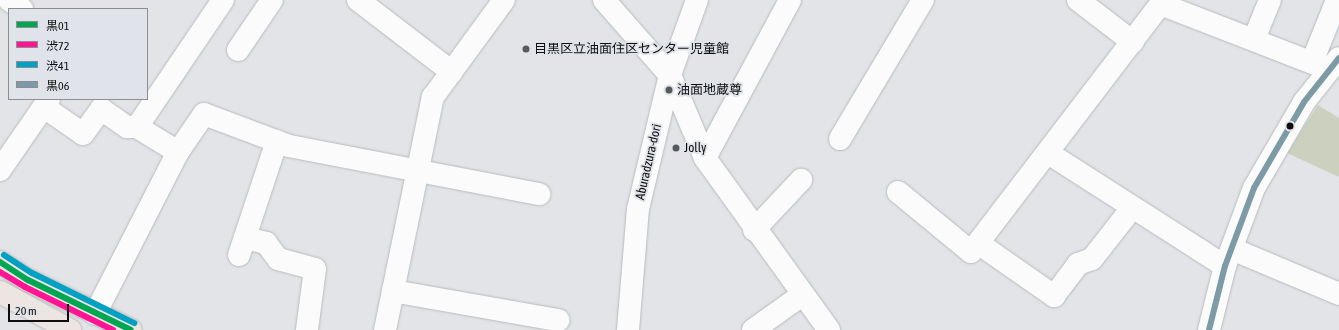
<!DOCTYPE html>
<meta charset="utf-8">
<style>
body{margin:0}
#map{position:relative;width:1339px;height:330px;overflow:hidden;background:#e2e4e7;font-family:"Asap Condensed","Noto Sans JP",sans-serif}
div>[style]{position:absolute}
.green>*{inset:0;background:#cbd0bf}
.roads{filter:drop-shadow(0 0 1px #b9bbbd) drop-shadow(0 0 1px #b9bbbd)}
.minor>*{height:22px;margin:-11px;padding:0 11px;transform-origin:11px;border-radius:11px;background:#fbfbfb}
.major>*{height:22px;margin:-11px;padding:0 11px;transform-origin:11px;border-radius:11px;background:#ede5e1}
.bus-1>*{height:6px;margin:-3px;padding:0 3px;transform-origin:3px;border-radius:3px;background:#00a651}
.bus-2>*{height:6px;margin:-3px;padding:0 3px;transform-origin:3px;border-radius:3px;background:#ff1493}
.bus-3>*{height:6px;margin:-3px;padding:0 3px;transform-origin:3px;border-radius:3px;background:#01a1c4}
.bus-4>*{height:6px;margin:-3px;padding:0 3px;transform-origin:3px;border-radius:3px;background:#7d9ba6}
.dots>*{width:11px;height:11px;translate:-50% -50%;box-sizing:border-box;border:2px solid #e0e3e9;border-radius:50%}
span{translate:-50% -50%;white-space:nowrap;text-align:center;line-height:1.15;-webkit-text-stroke:3.5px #e0e3e9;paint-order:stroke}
.poi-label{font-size:13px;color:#0e0e10}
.left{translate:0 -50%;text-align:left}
.street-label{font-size:13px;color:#0e0e10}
.legend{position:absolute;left:8px;top:8px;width:140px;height:92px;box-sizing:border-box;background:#e0e3e9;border:1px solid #8c8e92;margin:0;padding:5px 7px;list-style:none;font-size:12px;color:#0e0e10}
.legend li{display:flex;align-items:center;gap:8px;height:20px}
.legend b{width:20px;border:1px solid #8c8e92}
.scale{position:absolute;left:8px;top:304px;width:61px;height:18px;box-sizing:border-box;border:2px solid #0e0e10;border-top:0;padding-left:5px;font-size:12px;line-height:14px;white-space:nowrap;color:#0e0e10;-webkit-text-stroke:3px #e0e3e9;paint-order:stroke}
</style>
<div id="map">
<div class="green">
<div style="clip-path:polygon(1318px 105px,1339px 118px,1339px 177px,1287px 153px)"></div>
</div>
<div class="roads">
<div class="minor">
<div style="left:9px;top:0;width:16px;rotate:35deg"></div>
<div style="left:358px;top:0;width:118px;rotate:37.5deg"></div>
<div style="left:604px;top:0;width:100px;rotate:48.7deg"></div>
<div style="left:670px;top:75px;width:90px;rotate:67.1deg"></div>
<div style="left:705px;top:158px;width:212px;rotate:54.2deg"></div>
<div style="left:1078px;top:0;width:69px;rotate:37.4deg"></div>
<div style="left:1163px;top:5px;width:166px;rotate:21.2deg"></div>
<div style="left:1318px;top:65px;width:11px;rotate:34deg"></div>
<div style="left:1254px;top:39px;width:42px;rotate:-67.7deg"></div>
<div style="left:238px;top:50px;width:60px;rotate:-55.8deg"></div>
<div style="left:1312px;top:62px;width:67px;rotate:-68deg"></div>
<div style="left:44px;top:107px;width:47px;rotate:34.7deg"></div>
<div style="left:83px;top:134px;width:31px;rotate:-54deg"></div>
<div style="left:101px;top:109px;width:32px;rotate:35deg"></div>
<div style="left:127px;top:127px;width:10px"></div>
<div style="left:840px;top:139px;width:162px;rotate:-59.2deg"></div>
<div style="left:178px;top:152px;width:46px;rotate:-55.6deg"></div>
<div style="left:204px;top:114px;width:91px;rotate:20.6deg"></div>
<div style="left:289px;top:146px;width:255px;rotate:10.9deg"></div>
<div style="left:1048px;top:153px;width:210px;rotate:32.6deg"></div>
<div style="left:705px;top:158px;width:179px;rotate:-61.7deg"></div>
<div style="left:0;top:170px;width:86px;rotate:-55.4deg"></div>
<div style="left:898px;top:192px;width:94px;rotate:39.4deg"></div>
<div style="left:971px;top:252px;width:317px;rotate:-52.6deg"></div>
<div style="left:754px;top:230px;width:69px;rotate:-46.8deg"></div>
<div style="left:245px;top:238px;width:22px;rotate:13deg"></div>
<div style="left:266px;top:243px;width:20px;rotate:53deg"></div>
<div style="left:278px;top:259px;width:38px;rotate:15deg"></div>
<div style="left:315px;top:269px;width:62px;rotate:97.5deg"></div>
<div style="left:978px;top:243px;width:93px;rotate:34.9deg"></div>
<div style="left:1054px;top:296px;width:40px;rotate:-53deg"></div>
<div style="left:1078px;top:264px;width:15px;rotate:-20deg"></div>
<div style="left:1092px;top:259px;width:65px;rotate:-51.9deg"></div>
<div style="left:1232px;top:249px;width:116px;rotate:22.8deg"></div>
<div style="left:239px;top:255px;width:120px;rotate:-71.6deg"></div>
<div style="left:393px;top:291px;width:168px;rotate:10deg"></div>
<div style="left:95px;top:314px;width:182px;rotate:-62.9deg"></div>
<div style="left:178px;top:152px;width:48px;rotate:-148.6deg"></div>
<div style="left:137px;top:127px;width:153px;rotate:-55.9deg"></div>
<div style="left:385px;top:330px;width:238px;rotate:-78.4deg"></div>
<div style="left:433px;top:97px;width:120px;rotate:-53.8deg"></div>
<div style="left:628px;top:330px;width:121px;rotate:-85.3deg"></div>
<div style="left:638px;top:209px;width:138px;rotate:-76.6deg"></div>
<div style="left:670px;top:75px;width:80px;rotate:-70.2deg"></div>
<div style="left:753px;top:330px;width:60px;rotate:-35.5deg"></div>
<div style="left:1209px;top:330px;width:66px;rotate:-76deg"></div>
<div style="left:1225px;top:266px;width:83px;rotate:-69.6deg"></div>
<div style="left:1254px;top:188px;width:99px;rotate:-59.8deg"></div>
<div style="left:1304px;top:102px;width:56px;rotate:-51.5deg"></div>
</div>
<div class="major">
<div style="left:0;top:262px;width:33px;rotate:33deg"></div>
<div style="left:28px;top:280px;width:114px;rotate:25.9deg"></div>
<div style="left:0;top:292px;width:80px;rotate:28.5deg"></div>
</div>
</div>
<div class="bus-1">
<div style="left:0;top:262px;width:33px;rotate:33deg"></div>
<div style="left:28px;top:280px;width:114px;rotate:25.9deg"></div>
</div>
<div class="bus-2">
<div style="left:0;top:272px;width:29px;rotate:31deg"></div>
<div style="left:25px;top:287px;width:98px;rotate:26deg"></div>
</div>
<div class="bus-3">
<div style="left:4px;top:255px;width:33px;rotate:33deg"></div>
<div style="left:32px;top:273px;width:114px;rotate:26.1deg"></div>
</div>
<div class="bus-4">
<div style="left:1209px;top:330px;width:66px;rotate:-76deg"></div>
<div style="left:1225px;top:266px;width:83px;rotate:-69.6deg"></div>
<div style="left:1254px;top:188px;width:99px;rotate:-59.8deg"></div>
<div style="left:1304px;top:102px;width:56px;rotate:-51.5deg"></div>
</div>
<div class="dots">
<div style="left:526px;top:49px;background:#58595b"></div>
<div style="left:669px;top:90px;background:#58595b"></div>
<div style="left:1290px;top:126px;background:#0e0e10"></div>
<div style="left:676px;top:148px;background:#58595b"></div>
</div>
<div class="poi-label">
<span class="left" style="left:534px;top:49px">目黒区立油面住区センター児童館</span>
<span class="left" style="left:677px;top:90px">油面地蔵尊</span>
<span class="left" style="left:684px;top:148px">Jolly</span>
</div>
<div class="street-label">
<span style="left:649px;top:162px;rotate:-77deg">Aburadzura-dori</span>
</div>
<ul class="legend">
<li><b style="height:5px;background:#00a651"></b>黒01</li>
<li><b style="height:5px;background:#ff1493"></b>渋72</li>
<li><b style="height:5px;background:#01a1c4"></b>渋41</li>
<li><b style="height:5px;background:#7d9ba6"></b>黒06</li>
</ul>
<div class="scale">20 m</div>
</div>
